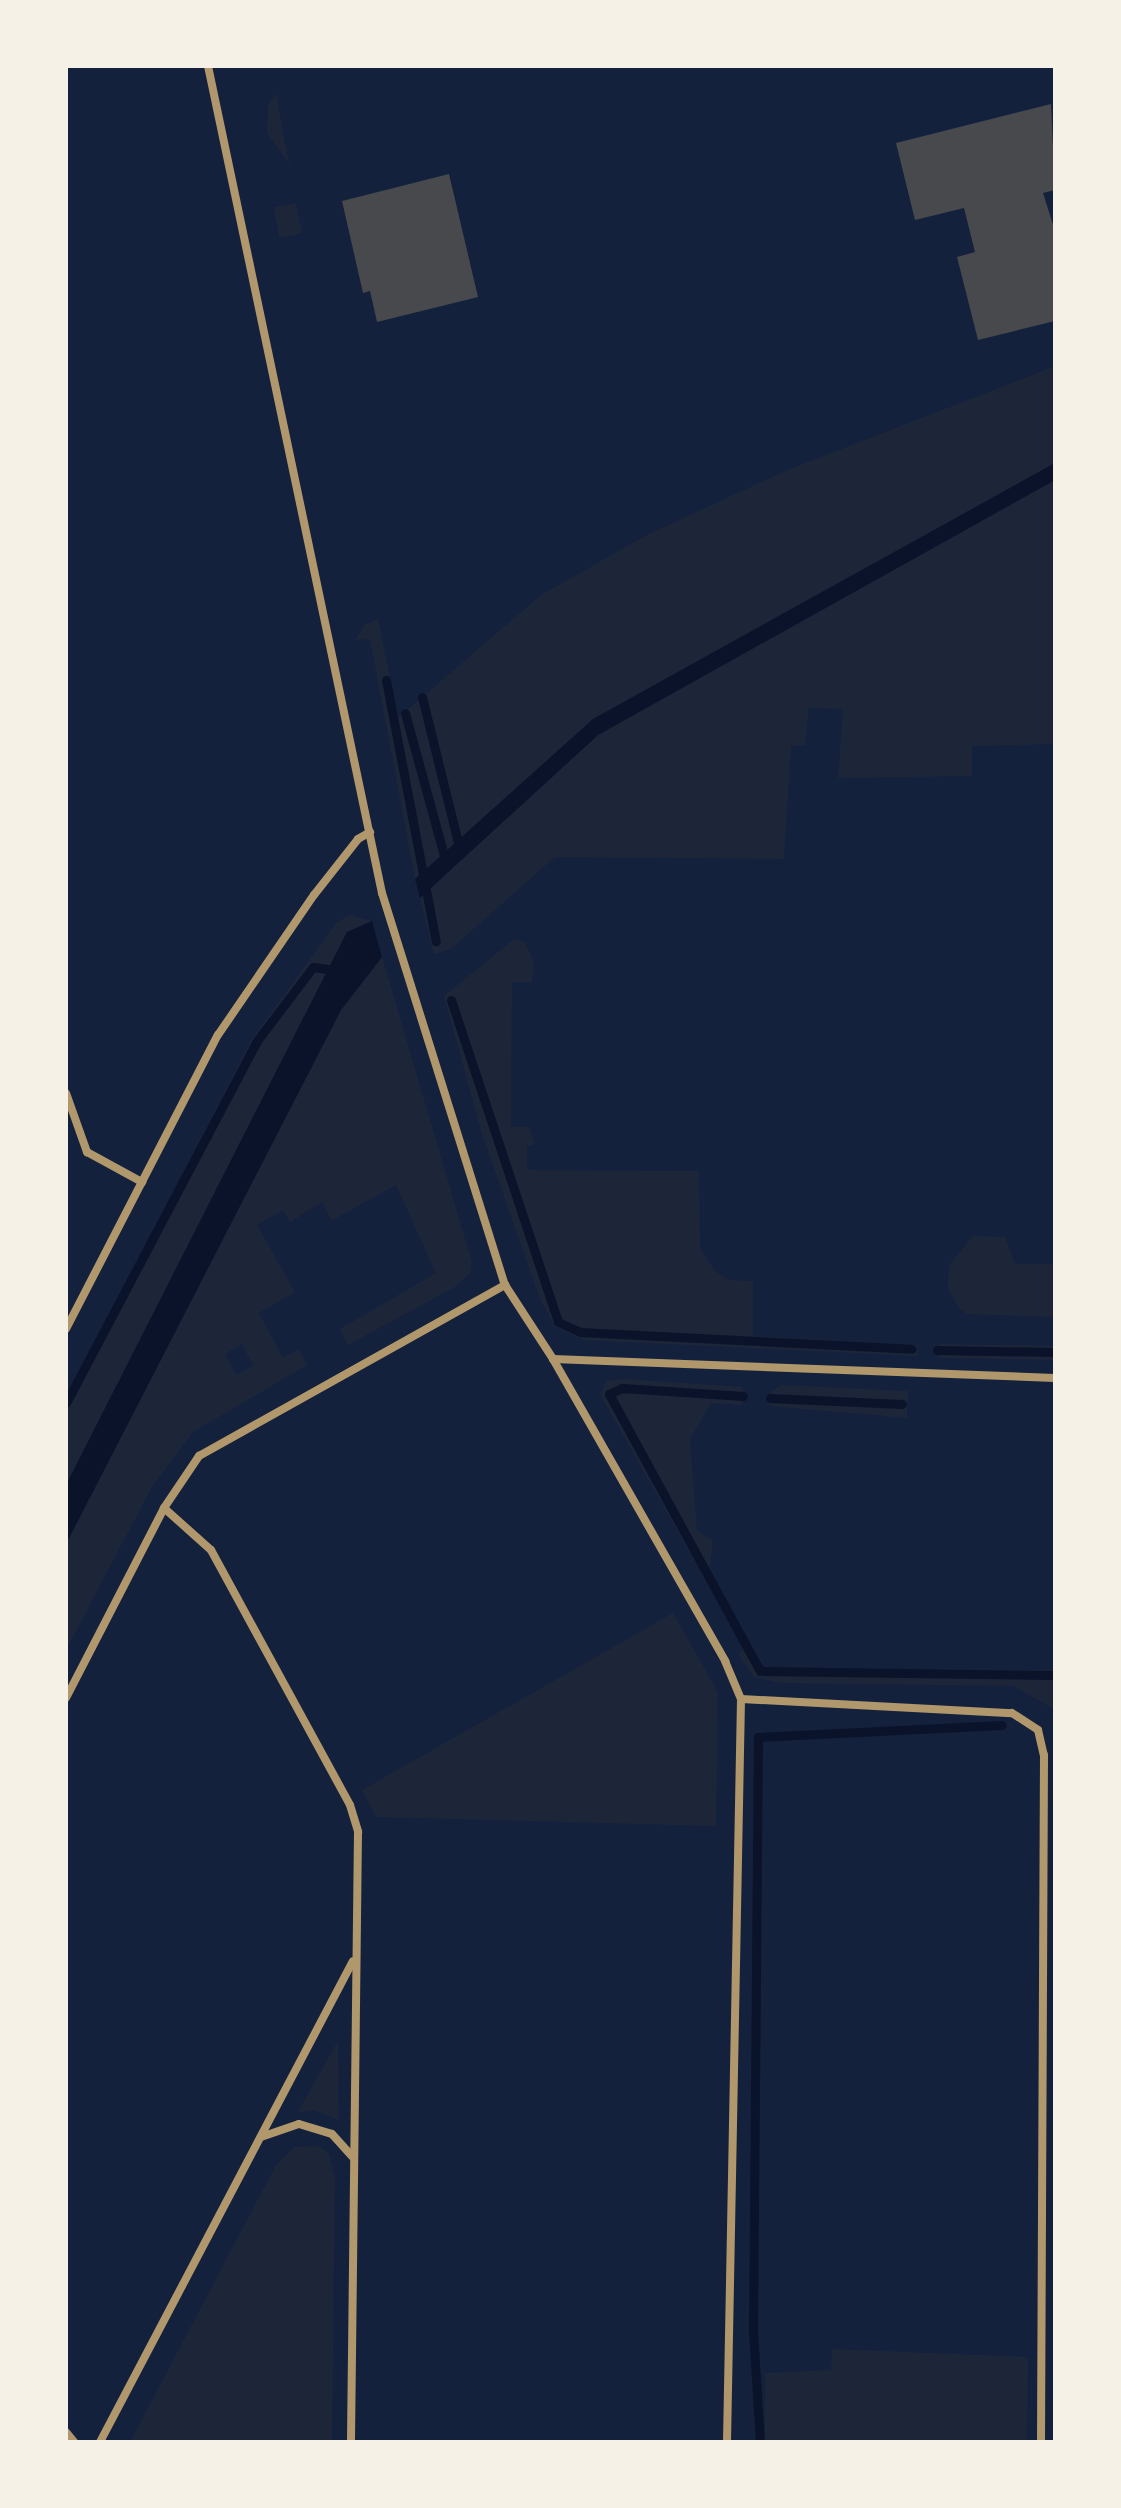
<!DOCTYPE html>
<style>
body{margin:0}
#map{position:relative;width:1121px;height:2508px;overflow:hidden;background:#14213d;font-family:Inter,sans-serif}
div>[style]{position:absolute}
.green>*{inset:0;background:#1d2539;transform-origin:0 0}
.water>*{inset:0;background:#0b132b}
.stream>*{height:9px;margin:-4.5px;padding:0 4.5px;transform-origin:4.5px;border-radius:4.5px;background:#0b132b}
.building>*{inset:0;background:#48494c}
.minor>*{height:8px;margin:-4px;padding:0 4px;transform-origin:4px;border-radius:4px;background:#b1986c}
span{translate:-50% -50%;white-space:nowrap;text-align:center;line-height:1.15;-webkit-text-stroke:6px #f6f1e7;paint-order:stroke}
.frame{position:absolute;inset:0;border:68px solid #f6f1e7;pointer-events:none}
</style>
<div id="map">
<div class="green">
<div style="clip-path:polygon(276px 93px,285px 143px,290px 165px,267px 133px,268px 106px)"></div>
<div style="left:296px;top:203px;width:31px;height:23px;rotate:79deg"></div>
<div style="clip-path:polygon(1055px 366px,1055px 463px,593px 719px,415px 879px,370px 639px,355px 640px,365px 624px,378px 619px,398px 718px,541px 595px,647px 535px,785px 471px)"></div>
<div style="clip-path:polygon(1055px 480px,1055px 744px,972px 746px,972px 776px,838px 778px,843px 709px,809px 708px,805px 745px,791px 746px,784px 859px,555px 857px,452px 948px,434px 955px,420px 898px,598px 735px)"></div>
<div style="clip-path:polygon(350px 915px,372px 921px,347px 932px,66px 1485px,66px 1398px,252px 1039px,337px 922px)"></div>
<div style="clip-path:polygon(514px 939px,525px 942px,534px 962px,532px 982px,512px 982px,511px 1127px,529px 1127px,535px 1144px,527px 1146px,527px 1170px,699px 1171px,700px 1248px,715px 1271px,729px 1280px,753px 1281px,753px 1336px,918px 1345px,917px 1356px,584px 1340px,555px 1327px,540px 1299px,481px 1131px,444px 996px)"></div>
<div style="clip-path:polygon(evenodd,382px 957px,472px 1262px,470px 1273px,455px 1287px,348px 1345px,340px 1329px,436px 1273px,396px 1185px,331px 1221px,322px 1202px,290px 1222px,283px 1210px,257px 1225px,295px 1292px,259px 1313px,283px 1358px,299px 1349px,307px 1365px,193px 1432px,153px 1485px,66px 1650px,66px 1544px,341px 1010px,382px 957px,242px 1344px,253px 1366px,236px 1375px,225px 1354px,242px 1344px)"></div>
<div style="clip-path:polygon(973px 1236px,1005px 1237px,1015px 1264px,1055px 1264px,1055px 1317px,967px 1314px,959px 1308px,948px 1289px,949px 1265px)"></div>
<div style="left:939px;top:1344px;width:116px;height:14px;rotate:1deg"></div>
<div style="clip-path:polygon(623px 1379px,743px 1387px,742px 1405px,711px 1403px,690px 1439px,697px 1530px,713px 1541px,709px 1573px,761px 1668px,1055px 1670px,1055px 1710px,1014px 1686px,781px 1683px,754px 1677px,738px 1654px,744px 1649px,600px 1394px,607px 1381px)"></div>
<div style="clip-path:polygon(781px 1385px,908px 1391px,907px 1418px,770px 1406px,771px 1392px)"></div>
<div style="clip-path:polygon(673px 1613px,718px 1692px,716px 1826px,376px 1817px,362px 1790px)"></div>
<div style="clip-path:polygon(338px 2041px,339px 2120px,313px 2110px,297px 2113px)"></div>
<div style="clip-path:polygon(319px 2146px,329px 2154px,335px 2177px,332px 2442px,130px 2442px,276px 2165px,294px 2147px)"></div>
<div style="clip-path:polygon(832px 2349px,1028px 2357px,1027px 2442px,765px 2442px,765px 2373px,831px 2370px)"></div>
</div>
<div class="water">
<div style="clip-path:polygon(1055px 463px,1055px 480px,598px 735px,420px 898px,415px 879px,593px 719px)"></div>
<div style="clip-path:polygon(372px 921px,382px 957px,341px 1010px,66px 1544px,66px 1485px,347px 932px)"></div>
</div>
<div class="stream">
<div style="left:386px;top:680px;width:266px;rotate:79.2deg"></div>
<div style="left:422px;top:697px;width:159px;rotate:76.1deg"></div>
<div style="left:405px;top:713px;width:156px;rotate:74.7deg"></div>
<div style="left:451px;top:1000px;width:339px;rotate:71.6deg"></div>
<div style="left:558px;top:1322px;width:24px;rotate:24deg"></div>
<div style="left:580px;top:1332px;width:332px;rotate:2.9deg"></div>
<div style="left:937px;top:1350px;width:118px;rotate:1deg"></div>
<div style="left:743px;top:1396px;width:121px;rotate:-176.2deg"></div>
<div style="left:622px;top:1388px;width:14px;rotate:155deg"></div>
<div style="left:609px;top:1394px;width:315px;rotate:61.4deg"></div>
<div style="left:760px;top:1671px;width:295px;rotate:0.8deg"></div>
<div style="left:770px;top:1398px;width:132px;rotate:2.6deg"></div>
<div style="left:66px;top:1403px;width:408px;rotate:-62.2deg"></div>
<div style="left:256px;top:1042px;width:94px;rotate:-52.8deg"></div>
<div style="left:313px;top:967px;width:27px;rotate:8deg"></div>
<div style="left:760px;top:2442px;width:112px;rotate:-93.6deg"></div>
<div style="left:753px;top:2330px;width:593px;rotate:-89.52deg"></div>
<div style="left:758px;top:1737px;width:244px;rotate:-2.8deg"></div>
</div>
<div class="building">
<div style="clip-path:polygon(1051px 104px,1055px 190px,1043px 193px,1055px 231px,1055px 321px,978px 340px,957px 257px,975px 252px,964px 208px,915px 220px,896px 143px)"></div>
<div style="clip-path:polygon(449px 174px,478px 297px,377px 322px,370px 291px,363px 293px,342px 201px)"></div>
</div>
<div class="minor">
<div style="left:208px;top:66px;width:845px;rotate:78.12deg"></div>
<div style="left:382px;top:893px;width:411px;rotate:72.6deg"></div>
<div style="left:505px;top:1285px;width:88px;rotate:57deg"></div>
<div style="left:553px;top:1359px;width:348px;rotate:60.3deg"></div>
<div style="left:725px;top:1661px;width:41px;rotate:67.2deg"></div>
<div style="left:741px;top:1699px;width:743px;rotate:91.08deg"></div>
<div style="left:66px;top:1093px;width:63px;rotate:70.4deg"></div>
<div style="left:87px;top:1152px;width:63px;rotate:28.6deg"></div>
<div style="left:66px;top:1329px;width:331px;rotate:-62.7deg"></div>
<div style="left:218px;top:1035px;width:170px;rotate:-55.6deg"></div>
<div style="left:314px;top:895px;width:71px;rotate:-51.8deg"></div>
<div style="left:358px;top:839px;width:14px;rotate:-30deg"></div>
<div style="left:553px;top:1359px;width:502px;rotate:2.17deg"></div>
<div style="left:164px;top:1508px;width:63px;rotate:41.8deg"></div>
<div style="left:211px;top:1550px;width:290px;rotate:61.4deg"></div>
<div style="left:350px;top:1805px;width:28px;rotate:73deg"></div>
<div style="left:358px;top:1832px;width:610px;rotate:90.66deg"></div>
<div style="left:66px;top:1698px;width:214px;rotate:-62.7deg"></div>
<div style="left:164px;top:1508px;width:63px;rotate:-56.1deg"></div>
<div style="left:199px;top:1456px;width:351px;rotate:-29.2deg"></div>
<div style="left:741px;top:1699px;width:271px;rotate:3deg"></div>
<div style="left:1012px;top:1713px;width:31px;rotate:33deg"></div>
<div style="left:1038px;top:1730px;width:26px;rotate:77deg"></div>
<div style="left:1044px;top:1755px;width:687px;rotate:90.25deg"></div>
<div style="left:261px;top:2137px;width:40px;rotate:-18.9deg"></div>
<div style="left:299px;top:2124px;width:34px;rotate:17deg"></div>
<div style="left:332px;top:2134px;width:30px;rotate:48deg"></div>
<div style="left:66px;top:2432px;width:13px;rotate:51deg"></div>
<div style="left:100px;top:2442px;width:543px;rotate:-62.26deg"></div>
</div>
<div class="frame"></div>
</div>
